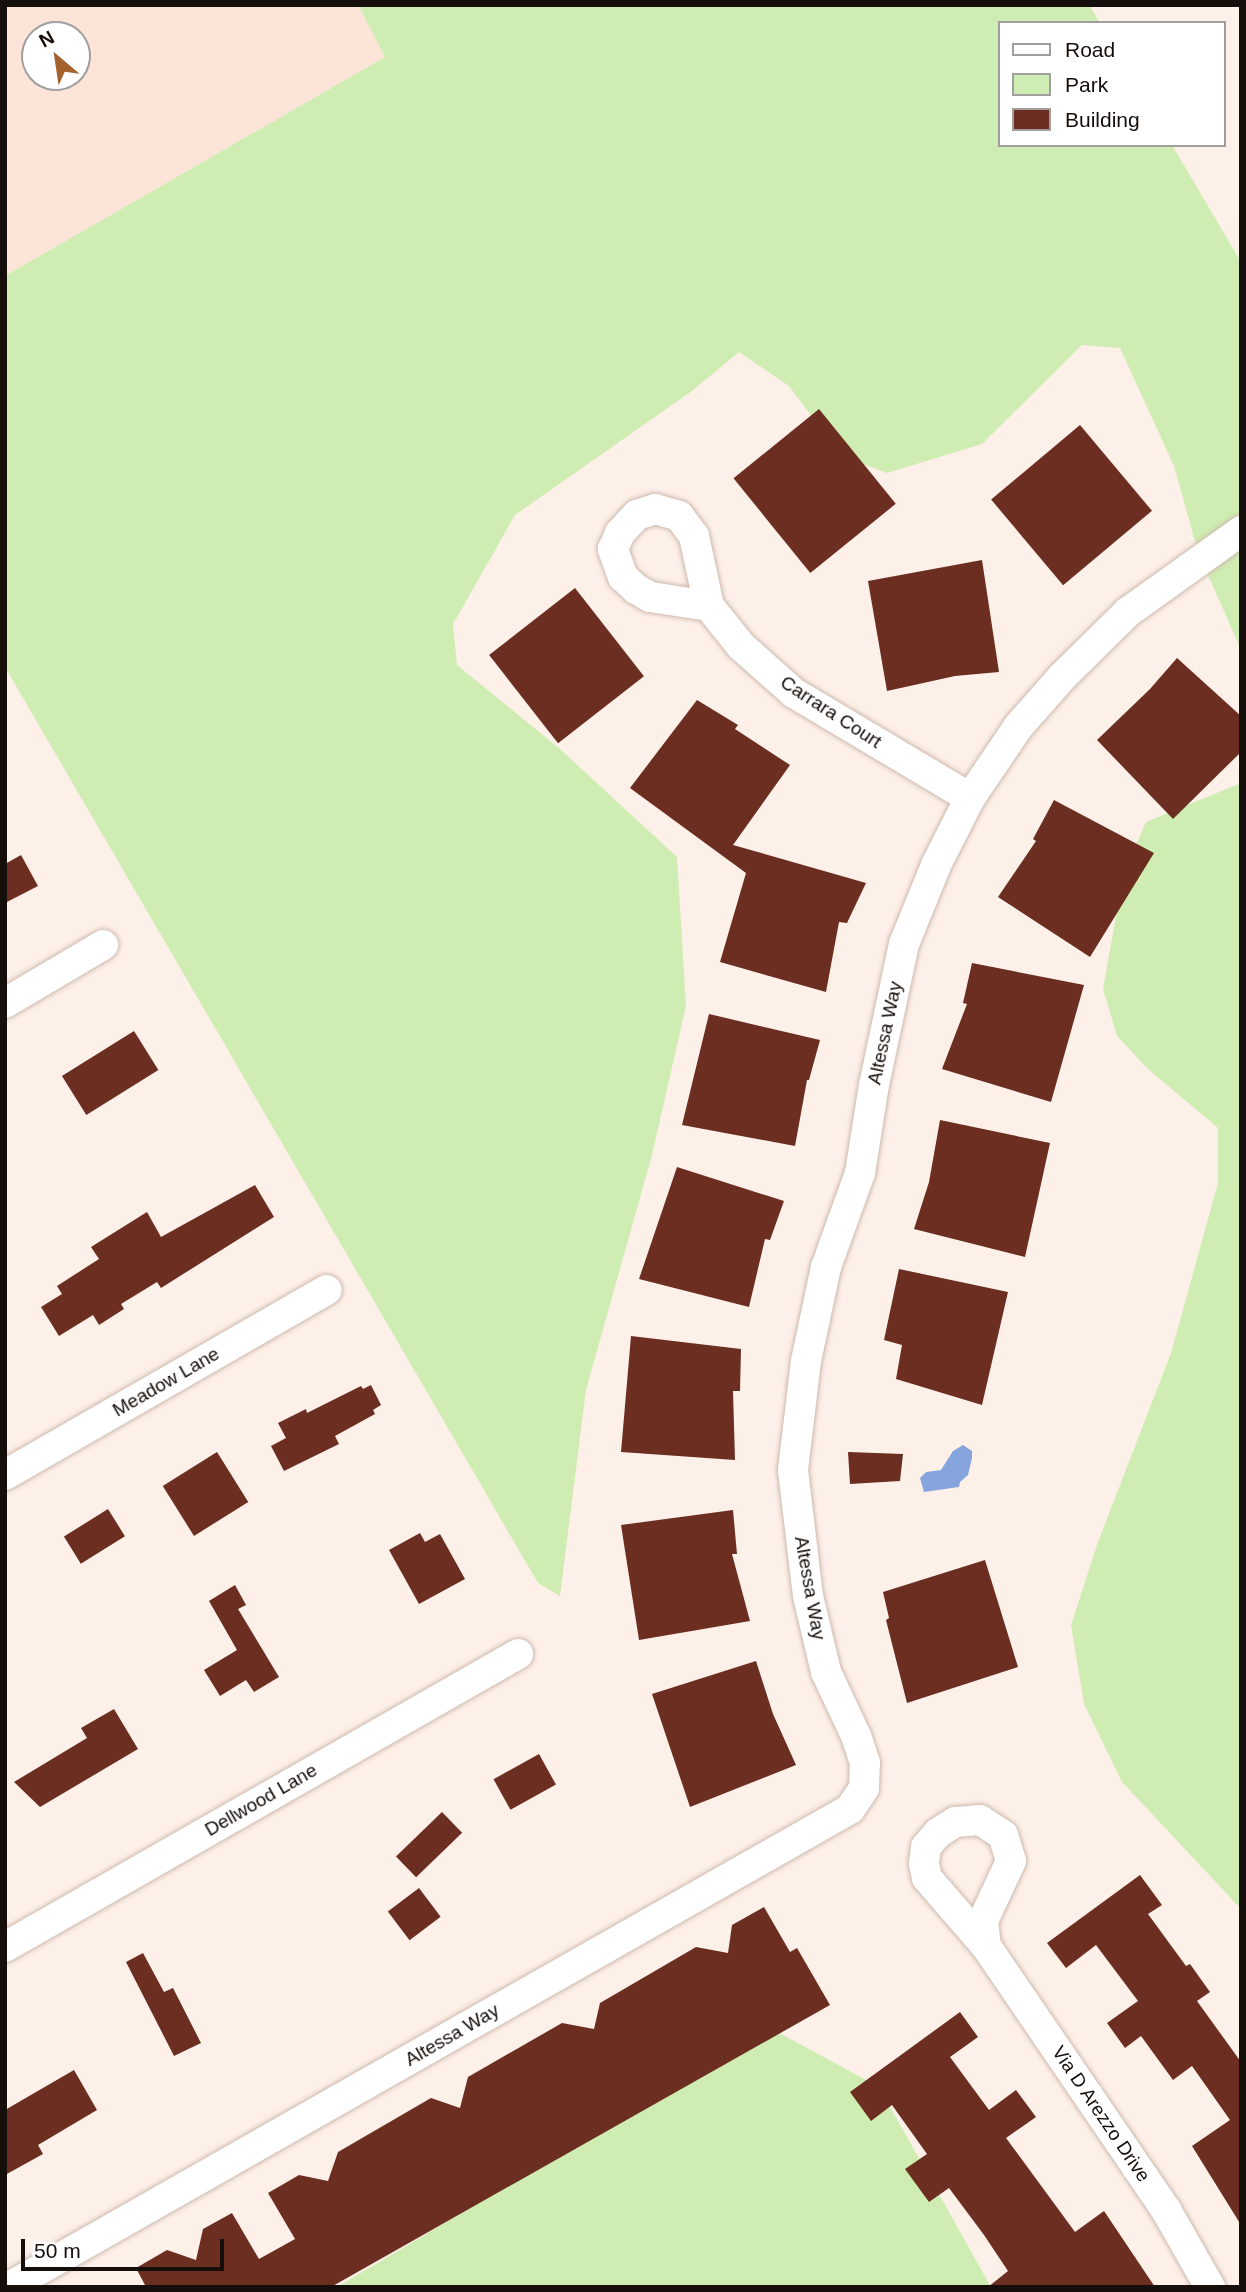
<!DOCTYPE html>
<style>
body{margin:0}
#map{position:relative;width:1246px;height:2292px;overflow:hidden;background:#fdf0e9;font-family:Helvetica,sans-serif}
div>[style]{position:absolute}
.built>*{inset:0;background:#fce5d8}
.green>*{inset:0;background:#cfedb2}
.water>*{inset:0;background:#86a4dd}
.building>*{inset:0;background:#6b2e21;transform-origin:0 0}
.roads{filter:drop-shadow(0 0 2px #cdb9ad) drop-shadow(0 0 2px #cdb9ad)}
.minor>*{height:30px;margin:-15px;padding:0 15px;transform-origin:15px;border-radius:15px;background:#fff}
span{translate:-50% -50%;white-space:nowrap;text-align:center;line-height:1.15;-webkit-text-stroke:7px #fff;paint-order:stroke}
.street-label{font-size:19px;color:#150e0a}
.frame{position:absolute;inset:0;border:7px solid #150e0a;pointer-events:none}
.legend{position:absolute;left:998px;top:21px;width:228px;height:126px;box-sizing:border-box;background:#fff;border:2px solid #a19f9d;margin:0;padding:9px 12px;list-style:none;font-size:21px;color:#150e0a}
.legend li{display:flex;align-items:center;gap:14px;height:35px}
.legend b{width:35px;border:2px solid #a19f9d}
.north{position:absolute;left:21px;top:21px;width:70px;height:70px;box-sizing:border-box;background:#fff;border:2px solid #a19f9d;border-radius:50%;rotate:331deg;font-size:19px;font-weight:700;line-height:28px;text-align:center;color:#150e0a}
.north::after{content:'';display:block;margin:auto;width:24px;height:32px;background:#a2612d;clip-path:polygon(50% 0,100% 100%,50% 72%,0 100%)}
.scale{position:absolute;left:21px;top:2239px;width:203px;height:32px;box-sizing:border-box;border:4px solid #150e0a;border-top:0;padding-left:9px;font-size:21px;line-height:24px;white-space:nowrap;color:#150e0a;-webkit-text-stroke:5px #fff;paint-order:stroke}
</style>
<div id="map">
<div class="built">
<div style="clip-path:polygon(evenodd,5px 5px,358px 5px,385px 57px,5px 276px,5px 5px,35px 35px,77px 35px,77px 77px,35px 77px,35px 35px)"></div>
</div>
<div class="green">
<div style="clip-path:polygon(358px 5px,1089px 5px,1100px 23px,999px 23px,999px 145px,1172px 145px,1241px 262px,1241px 650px,1198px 552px,1174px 466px,1120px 348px,1082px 345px,982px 444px,887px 473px,841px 456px,789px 386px,739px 352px,692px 391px,515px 515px,453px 624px,457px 665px,560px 749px,677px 857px,686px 1006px,652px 1155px,586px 1390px,560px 1596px,538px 1583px,5px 667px,5px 276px,385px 57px)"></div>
<div style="clip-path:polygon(1241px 783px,1241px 1909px,1122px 1782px,1084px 1704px,1071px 1625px,1098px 1542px,1171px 1353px,1218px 1183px,1218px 1128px,1148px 1069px,1117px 1036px,1103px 989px,1124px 872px,1146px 822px)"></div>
<div style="clip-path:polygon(772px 2029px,879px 2087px,991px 2287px,337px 2287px)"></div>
</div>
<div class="water">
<div style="clip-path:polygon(963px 1445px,972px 1451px,972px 1458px,968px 1475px,960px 1482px,959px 1487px,924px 1492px,920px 1478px,926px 1472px,941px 1470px,953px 1451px)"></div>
</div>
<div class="building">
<div style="left:819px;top:409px;width:122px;height:110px;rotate:51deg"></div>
<div style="left:1080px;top:425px;width:112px;height:116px;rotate:50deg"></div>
<div style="clip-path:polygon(982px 560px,999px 672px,955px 676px,887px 691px,868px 581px)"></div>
<div style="left:575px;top:588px;width:112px;height:109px;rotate:52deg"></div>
<div style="clip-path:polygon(1177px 658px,1241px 716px,1241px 752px,1173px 819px,1097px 740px,1150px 689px)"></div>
<div style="clip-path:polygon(697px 700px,738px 725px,735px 729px,790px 765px,733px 845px,866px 883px,847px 923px,839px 922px,826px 992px,720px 962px,746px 873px,630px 788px)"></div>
<div style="clip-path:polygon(1054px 800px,1154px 853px,1090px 957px,998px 897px,1036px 841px,1033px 839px)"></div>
<div style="clip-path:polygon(21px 855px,38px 886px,5px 903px,5px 864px)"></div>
<div style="clip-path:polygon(972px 963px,1084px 985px,1051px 1102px,942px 1069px,967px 1004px,963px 1003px)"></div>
<div style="clip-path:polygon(709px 1014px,820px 1040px,809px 1080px,807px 1080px,795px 1146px,682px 1125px)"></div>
<div style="left:134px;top:1031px;width:46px;height:85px;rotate:58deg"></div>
<div style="clip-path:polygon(940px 1120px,1050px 1143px,1025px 1257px,914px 1229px,929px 1182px)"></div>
<div style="clip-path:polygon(677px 1167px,784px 1201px,770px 1240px,765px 1239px,749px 1307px,639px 1279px)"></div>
<div style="clip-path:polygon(255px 1185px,274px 1217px,161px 1288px,157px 1282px,121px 1304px,124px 1309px,99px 1325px,93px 1315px,59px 1336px,41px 1307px,62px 1294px,57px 1286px,99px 1259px,91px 1247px,147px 1212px,161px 1237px)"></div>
<div style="clip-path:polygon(899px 1269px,1008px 1292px,982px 1405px,896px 1379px,902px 1345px,884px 1340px)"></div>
<div style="clip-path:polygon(631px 1336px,741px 1349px,740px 1391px,733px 1391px,735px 1460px,621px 1452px)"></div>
<div style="clip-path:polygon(371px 1385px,381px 1405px,373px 1410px,375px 1414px,335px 1436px,339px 1444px,284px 1471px,271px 1446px,286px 1438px,278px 1423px,306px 1409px,307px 1413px,361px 1386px,363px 1389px)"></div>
<div style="left:217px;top:1452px;width:59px;height:64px;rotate:58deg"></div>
<div style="clip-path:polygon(848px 1452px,903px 1454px,900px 1481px,850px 1484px)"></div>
<div style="left:108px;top:1509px;width:32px;height:52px;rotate:58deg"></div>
<div style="clip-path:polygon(733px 1510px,737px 1554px,732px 1554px,750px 1621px,639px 1640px,621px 1525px)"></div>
<div style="clip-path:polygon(420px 1533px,425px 1542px,440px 1534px,465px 1579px,419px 1604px,389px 1550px)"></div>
<div style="clip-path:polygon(985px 1560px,1018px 1667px,907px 1703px,886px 1620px,889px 1618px,883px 1592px)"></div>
<div style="clip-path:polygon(235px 1585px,246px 1605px,238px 1609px,279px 1677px,254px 1692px,246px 1680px,220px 1696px,204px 1670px,237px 1650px,209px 1601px)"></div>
<div style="clip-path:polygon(756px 1661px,773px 1714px,796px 1765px,690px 1807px,652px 1694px)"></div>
<div style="clip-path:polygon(114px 1709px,138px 1749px,40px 1807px,14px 1782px,87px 1738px,81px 1728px)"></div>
<div style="left:539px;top:1754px;width:35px;height:52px;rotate:61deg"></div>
<div style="left:442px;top:1812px;width:29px;height:64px;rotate:46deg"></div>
<div style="clip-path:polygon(1140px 1875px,1162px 1905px,1148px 1914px,1186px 1966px,1190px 1964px,1210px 1992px,1197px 2001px,1241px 2062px,1241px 2225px,1192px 2146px,1230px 2120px,1192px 2066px,1173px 2080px,1141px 2036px,1125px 2048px,1107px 2023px,1138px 2001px,1096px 1945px,1066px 1968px,1047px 1943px)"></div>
<div style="left:419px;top:1888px;width:36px;height:39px;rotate:53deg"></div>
<div style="clip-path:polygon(764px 1907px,790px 1952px,797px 1948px,830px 2005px,331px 2287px,146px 2287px,136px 2268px,167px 2250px,196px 2260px,203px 2229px,232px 2213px,259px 2259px,295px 2239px,268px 2193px,299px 2175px,328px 2181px,338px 2152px,431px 2098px,460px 2108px,468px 2077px,562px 2023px,594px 2029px,600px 2003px,696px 1947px,728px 1953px,732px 1925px)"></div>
<div style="clip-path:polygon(143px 1953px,164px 1992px,173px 1988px,201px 2043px,174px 2056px,126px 1962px)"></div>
<div style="clip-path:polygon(960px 2012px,978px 2037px,950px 2057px,989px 2110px,1016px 2090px,1036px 2117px,1006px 2138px,1075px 2232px,1104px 2211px,1155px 2287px,988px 2287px,1008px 2271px,984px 2235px,949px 2188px,929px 2202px,905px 2169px,927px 2154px,892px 2105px,871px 2121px,850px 2092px)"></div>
<div style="clip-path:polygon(74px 2070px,97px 2110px,38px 2145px,43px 2154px,5px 2175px,5px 2110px)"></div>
</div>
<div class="roads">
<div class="minor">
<div style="left:709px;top:606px;width:60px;rotate:-171.3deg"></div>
<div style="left:650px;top:597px;width:16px;rotate:-150deg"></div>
<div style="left:636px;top:589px;width:18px;rotate:-137deg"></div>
<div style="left:623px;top:577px;width:30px;rotate:-110deg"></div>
<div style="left:613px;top:549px;width:17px;rotate:-66deg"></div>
<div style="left:620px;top:533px;width:25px;rotate:-47deg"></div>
<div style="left:637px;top:515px;width:19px;rotate:-18deg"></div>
<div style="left:655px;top:509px;width:25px;rotate:16deg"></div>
<div style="left:679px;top:516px;width:25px;rotate:53deg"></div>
<div style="left:694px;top:536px;width:72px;rotate:77.9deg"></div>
<div style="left:709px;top:606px;width:51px;rotate:51.3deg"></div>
<div style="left:741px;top:646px;width:71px;rotate:41.6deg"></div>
<div style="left:794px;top:693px;width:205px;rotate:30.8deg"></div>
<div style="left:5px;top:1003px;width:114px;rotate:-30.6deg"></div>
<div style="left:5px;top:1475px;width:371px;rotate:-29.9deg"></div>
<div style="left:986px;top:1946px;width:25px;rotate:-97deg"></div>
<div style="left:983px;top:1921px;width:66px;rotate:-65deg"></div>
<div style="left:1011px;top:1861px;width:27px;rotate:-107deg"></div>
<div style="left:1003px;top:1835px;width:27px;rotate:-147deg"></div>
<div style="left:980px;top:1820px;width:25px;rotate:175deg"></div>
<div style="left:955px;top:1822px;width:20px;rotate:147deg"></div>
<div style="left:938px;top:1833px;width:18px;rotate:131deg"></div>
<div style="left:926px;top:1847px;width:17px;rotate:97deg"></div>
<div style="left:924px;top:1864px;width:14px;rotate:78deg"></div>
<div style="left:927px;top:1878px;width:90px;rotate:49.1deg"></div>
<div style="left:986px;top:1946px;width:320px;rotate:55.7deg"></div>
<div style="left:1166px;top:2210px;width:89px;rotate:60.3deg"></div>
<div style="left:5px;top:1947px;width:591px;rotate:-29.73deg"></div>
<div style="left:9px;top:2287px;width:967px;rotate:-29.61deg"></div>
<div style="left:850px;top:1809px;width:25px;rotate:-56deg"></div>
<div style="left:864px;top:1788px;width:25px;rotate:-88deg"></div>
<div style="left:865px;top:1763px;width:28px;rotate:-108deg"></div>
<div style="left:856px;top:1736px;width:71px;rotate:-115.1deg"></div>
<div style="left:826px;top:1672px;width:78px;rotate:-103.3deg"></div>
<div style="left:808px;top:1596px;width:127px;rotate:-96.8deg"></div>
<div style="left:793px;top:1470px;width:110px;rotate:-83.2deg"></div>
<div style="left:806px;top:1361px;width:96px;rotate:-78deg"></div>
<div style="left:826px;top:1267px;width:100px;rotate:-70.1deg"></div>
<div style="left:860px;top:1173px;width:89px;rotate:-81deg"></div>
<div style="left:874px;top:1085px;width:144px;rotate:-78deg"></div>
<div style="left:904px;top:944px;width:85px;rotate:-67.9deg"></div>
<div style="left:936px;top:865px;width:75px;rotate:-63.1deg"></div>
<div style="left:970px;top:798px;width:86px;rotate:-55.9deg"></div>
<div style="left:1018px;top:727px;width:68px;rotate:-48.6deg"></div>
<div style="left:1063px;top:676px;width:91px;rotate:-44.6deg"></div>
<div style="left:1128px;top:612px;width:139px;rotate:-35.6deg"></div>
</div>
</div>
<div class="street-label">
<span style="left:831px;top:712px;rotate:33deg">Carrara Court</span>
<span style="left:885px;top:1033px;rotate:-78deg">Altessa Way</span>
<span style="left:166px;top:1382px;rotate:-30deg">Meadow Lane</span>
<span style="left:810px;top:1588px;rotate:80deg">Altessa Way</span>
<span style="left:261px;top:1800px;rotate:-30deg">Dellwood Lane</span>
<span style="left:452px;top:2035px;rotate:-30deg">Altessa Way</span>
<span style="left:1101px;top:2114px;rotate:56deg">Via D Arezzo Drive</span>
</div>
<div class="frame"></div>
<ul class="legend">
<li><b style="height:9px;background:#fff"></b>Road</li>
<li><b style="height:19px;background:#cfedb2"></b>Park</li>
<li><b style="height:19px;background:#6b2e21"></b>Building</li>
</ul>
<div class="north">N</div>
<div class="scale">50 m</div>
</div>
